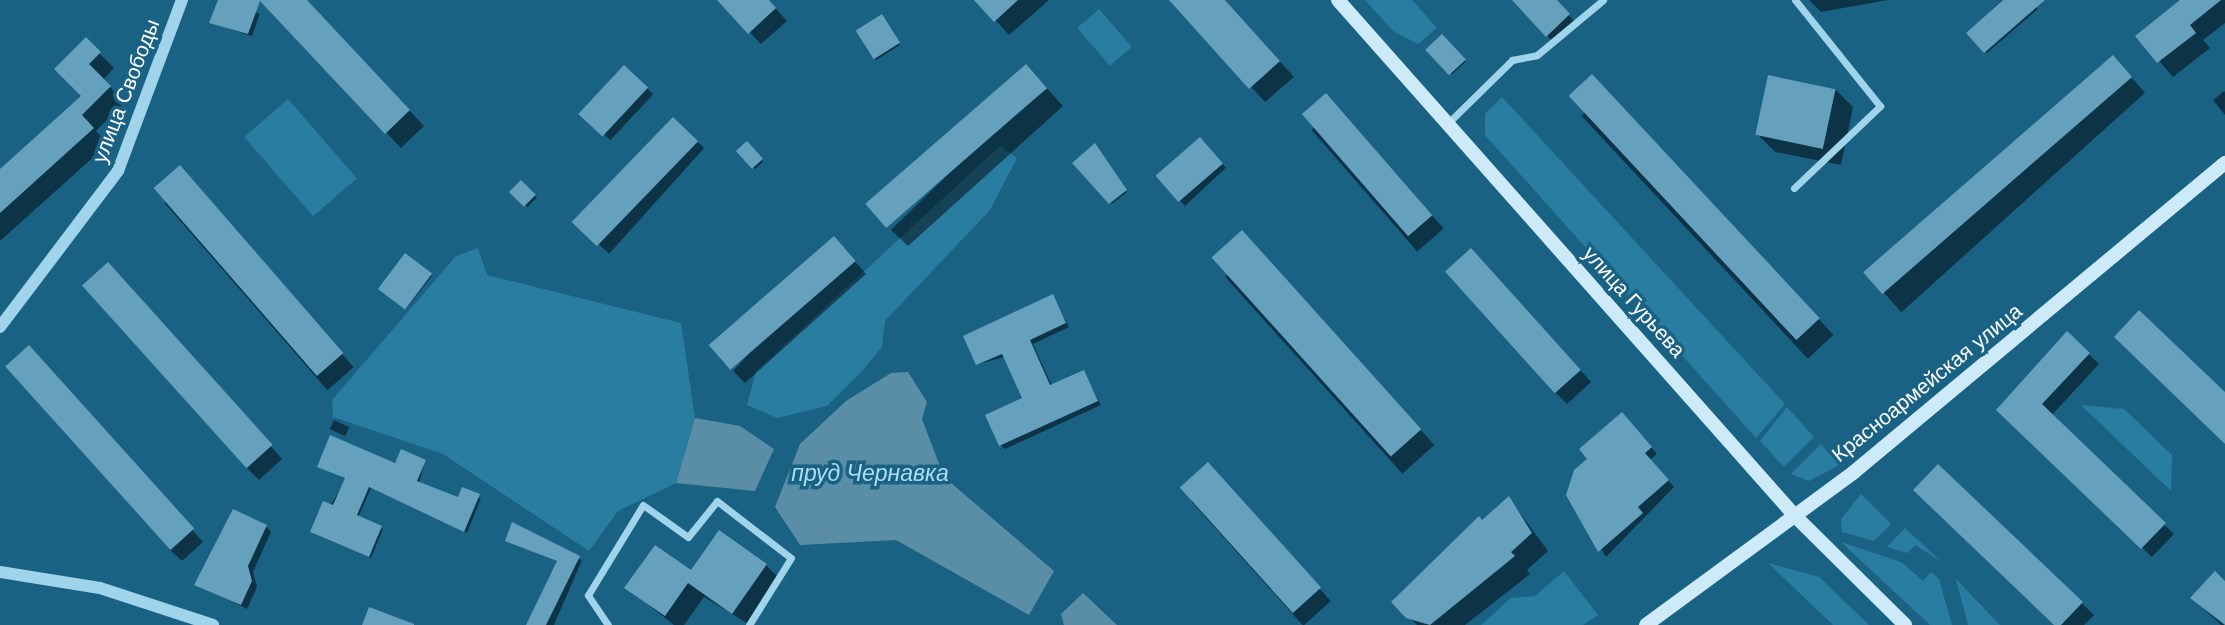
<!DOCTYPE html>
<meta charset="utf-8">
<style>
body{margin:0}
#map{position:relative;width:2225px;height:625px;overflow:hidden;background:#1a6284;font-family:Helvetica,sans-serif}
div>[style]{position:absolute}
.green>*{inset:0;background:#297da1;transform-origin:0 0}
.water>*{inset:0;background:#5a8ea6}
.shadow>*{inset:0;background:#0007;transform-origin:0 0}
.building>*{inset:0;background:#65a1bc;transform-origin:0 0}
.minor>*{height:7px;margin:-3.5px;padding:0 3.5px;transform-origin:3.5px;border-radius:3.5px;background:#a0d4eb}
.tertiary>*{height:12px;margin:-6px;padding:0 6px;transform-origin:6px;border-radius:6px;background:#a0d4eb}
.secondary>*{height:14px;margin:-7px;padding:0 7px;transform-origin:7px;border-radius:7px;background:#cceaf8}
span{translate:-50% -50%;white-space:nowrap;text-align:center;line-height:1.15;-webkit-text-stroke:7px #1a6284;paint-order:stroke}
.street-label{font-size:21px;color:#fff}
.water-label{font-size:23px;color:#abddf3;font-style:italic}
</style>
<div id="map">
<div class="green">
<div style="clip-path:polygon(1365px 0,1412px 0,1437px 28px,1418px 44px,1393px 31px)"></div>
<div style="left:1099px;top:9px;width:50px;height:29px;rotate:49deg"></div>
<div style="clip-path:polygon(1502px 97px,1785px 404px,1756px 438px,1485px 135px,1485px 114px)"></div>
<div style="left:288px;top:99px;width:105px;height:58px;rotate:49deg"></div>
<div style="clip-path:polygon(1000px 146px,1017px 158px,990px 210px,885px 321px,882px 347px,861px 372px,827px 406px,777px 418px,747px 405px,756px 371px)"></div>
<div style="clip-path:polygon(478px 248px,487px 275px,681px 323px,695px 418px,676px 483px,618px 511px,589px 551px,443px 454px,333px 417px,332px 400px,456px 256px)"></div>
<div style="clip-path:polygon(2081px 405px,2124px 409px,2172px 455px,2171px 491px)"></div>
<div style="clip-path:polygon(1787px 407px,1814px 437px,1784px 467px,1760px 441px)"></div>
<div style="clip-path:polygon(1821px 444px,1839px 465px,1809px 481px,1791px 474px)"></div>
<div style="clip-path:polygon(1861px 494px,1891px 524px,1874px 541px,1842px 532px,1841px 519px)"></div>
<div style="clip-path:polygon(1905px 528px,1942px 562px,1915px 545px,1907px 553px,1887px 547px)"></div>
<div style="clip-path:polygon(1841px 542px,1901px 562px,1923px 581px,1931px 572px,1939px 579px,1952px 625px,1930px 625px)"></div>
<div style="clip-path:polygon(1768px 563px,1819px 577px,1869px 625px,1833px 625px)"></div>
<div style="clip-path:polygon(1564px 571px,1598px 615px,1583px 625px,1481px 625px,1511px 598px,1535px 596px)"></div>
<div style="clip-path:polygon(1956px 579px,2000px 625px,1968px 625px)"></div>
</div>
<div class="water">
<div style="clip-path:polygon(908px 372px,927px 402px,922px 419px,944px 477px,1054px 571px,1029px 615px,896px 540px,800px 545px,775px 507px,800px 444px,846px 401px,891px 373px)"></div>
<div style="clip-path:polygon(695px 418px,740px 426px,774px 449px,755px 491px,676px 483px)"></div>
<div style="clip-path:polygon(1083px 593px,1117px 625px,1064px 625px,1061px 614px)"></div>
</div>
<div class="shadow">
<div style="left:220px;top:0;width:42px;height:24px;rotate:19deg"></div>
<div style="clip-path:polygon(261px 0,306px 0,424px 126px,401px 148px)"></div>
<div style="clip-path:polygon(719px 0,768px 0,787px 21px,761px 44px)"></div>
<div style="clip-path:polygon(977px 0,1049px 0,1009px 35px)"></div>
<div style="clip-path:polygon(1171px 0,1225px 0,1294px 77px,1265px 102px)"></div>
<div style="clip-path:polygon(1515px 0,1555px 0,1577px 24px,1555px 44px)"></div>
<div style="clip-path:polygon(1809px 0,1888px 0,1821px 12px)"></div>
<div style="clip-path:polygon(2002px 0,2030px 0,2038px 9px,1987px 53px,1968px 33px)"></div>
<div style="clip-path:polygon(2183px 0,2225px 0,2225px 23px,2203px 40px,2210px 48px,2173px 77px,2138px 36px)"></div>
<div style="clip-path:polygon(883px 17px,900px 45px,876px 60px,874px 58px)"></div>
<div style="left:1442px;top:36px;width:35px;height:19px;rotate:47deg"></div>
<div style="clip-path:polygon(86px 40px,114px 68px,103px 80px,125px 102px,96px 131px,108px 144px,0 241px,0 171px,83px 96px)"></div>
<div style="left:2113px;top:57px;width:48px;height:328px;rotate:48deg"></div>
<div style="left:624px;top:67px;width:40px;height:63px;rotate:43deg"></div>
<div style="clip-path:polygon(1042px 83px,1063px 106px,908px 246px,891px 230px)"></div>
<div style="clip-path:polygon(1836px 90px,1853px 107px,1841px 165px,1775px 152px,1758px 135px)"></div>
<div style="clip-path:polygon(2224px 91px,2225px 92px,2225px 115px,2213px 100px)"></div>
<div style="left:1607px;top:92px;width:332px;height:35px;rotate:47deg"></div>
<div style="left:1338px;top:107px;width:161px;height:35px;rotate:49deg"></div>
<div style="left:673px;top:120px;width:42px;height:142px;rotate:42deg"></div>
<div style="left:1200px;top:140px;width:38px;height:56px;rotate:47deg"></div>
<div style="left:747px;top:144px;width:24px;height:11px;rotate:48deg"></div>
<div style="clip-path:polygon(1095px 145px,1127px 192px,1112px 204px,1075px 163px)"></div>
<div style="left:191px;top:180px;width:248px;height:35px;rotate:49deg"></div>
<div style="left:521px;top:182px;width:22px;height:14px;rotate:43deg"></div>
<div style="left:1257px;top:248px;width:265px;height:43px;rotate:48deg"></div>
<div style="clip-path:polygon(845px 250px,866px 274px,745px 383px,733px 371px)"></div>
<div style="left:405px;top:255px;width:34px;height:41px;rotate:38deg"></div>
<div style="clip-path:polygon(1483px 262px,1591px 382px,1567px 404px,1555px 392px)"></div>
<div style="clip-path:polygon(120px 276px,282px 459px,259px 480px,247px 468px)"></div>
<div style="clip-path:polygon(1052px 296px,1069px 327px,1033px 344px,1052px 386px,1083px 372px,1101px 405px,1005px 449px,1001px 445px,1024px 399px,1005px 357px,978px 364px)"></div>
<div style="clip-path:polygon(2067px 333px,2099px 364px,2051px 416px,2174px 534px,2152px 557px,1998px 410px)"></div>
<div style="clip-path:polygon(41px 359px,203px 542px,182px 561px,170px 550px)"></div>
<div style="left:334px;top:420px;width:17px;height:10px;rotate:25deg"></div>
<div style="clip-path:polygon(1628px 421px,1657px 454px,1650px 460px,1674px 487px,1606px 557px,1568px 495px)"></div>
<div style="clip-path:polygon(425px 461px,419px 483px,459px 499px,481px 498px,467px 533px,371px 488px,358px 518px,383px 529px,371px 558px,314px 534px,346px 479px,319px 466px)"></div>
<div style="clip-path:polygon(1939px 466px,2094px 615px,2084px 625px,2056px 625px)"></div>
<div style="left:1219px;top:477px;width:167px;height:37px;rotate:48deg"></div>
<div style="clip-path:polygon(1509px 498px,1548px 551px,1527px 570px,1530px 574px,1465px 625px,1417px 625px,1394px 602px)"></div>
<div style="clip-path:polygon(266px 526px,271px 532px,253px 572px,257px 587px,247px 609px,196px 584px)"></div>
<div style="clip-path:polygon(507px 540px,582px 560px,554px 625px,529px 625px,559px 562px)"></div>
<div style="clip-path:polygon(766px 565px,781px 580px,750px 625px,704px 597px,684px 625px,674px 625px,627px 588px)"></div>
<div style="clip-path:polygon(2225px 583px,2225px 625px,2221px 625px,2192px 598px)"></div>
</div>
<div class="building">
<div style="clip-path:polygon(218px 0,307px 0,410px 110px,385px 134px,260px 1px,248px 34px,209px 23px)"></div>
<div style="clip-path:polygon(717px 0,769px 0,776px 8px,748px 34px)"></div>
<div style="clip-path:polygon(974px 0,1018px 0,994px 22px)"></div>
<div style="clip-path:polygon(1169px 0,1225px 0,1280px 61px,1249px 89px)"></div>
<div style="clip-path:polygon(1512px 0,1557px 0,1570px 14px,1546px 37px)"></div>
<div style="clip-path:polygon(2003px 0,2045px 0,1984px 53px,1966px 33px)"></div>
<div style="clip-path:polygon(2180px 0,2221px 0,2190px 25px,2196px 33px,2157px 63px,2135px 36px)"></div>
<div style="left:882px;top:14px;width:34px;height:31px;rotate:58deg"></div>
<div style="left:1442px;top:34px;width:35px;height:23px;rotate:47deg"></div>
<div style="clip-path:polygon(86px 37px,101px 52px,89px 64px,111px 86px,82px 115px,94px 128px,0 213px,0 169px,81px 96px,54px 69px)"></div>
<div style="left:2113px;top:55px;width:29px;height:331px;rotate:49deg"></div>
<div style="left:1026px;top:64px;width:32px;height:213px;rotate:49deg"></div>
<div style="left:624px;top:65px;width:33px;height:67px;rotate:43deg"></div>
<div style="left:1592px;top:74px;width:334px;height:32px;rotate:47deg"></div>
<div style="left:1768px;top:75px;width:69px;height:61px;rotate:12deg"></div>
<div style="left:1326px;top:93px;width:162px;height:32px;rotate:49deg"></div>
<div style="left:673px;top:117px;width:35px;height:146px;rotate:44deg"></div>
<div style="left:1200px;top:137px;width:35px;height:59px;rotate:49deg"></div>
<div style="left:747px;top:141px;width:24px;height:15px;rotate:48deg"></div>
<div style="clip-path:polygon(1095px 143px,1127px 190px,1109px 204px,1072px 163px)"></div>
<div style="left:180px;top:165px;width:249px;height:35px;rotate:49deg"></div>
<div style="left:521px;top:180px;width:21px;height:17px;rotate:45deg"></div>
<div style="left:1242px;top:230px;width:268px;height:41px;rotate:48deg"></div>
<div style="left:834px;top:236px;width:33px;height:166px;rotate:49deg"></div>
<div style="left:1471px;top:248px;width:164px;height:35px;rotate:48deg"></div>
<div style="left:405px;top:253px;width:34px;height:45px;rotate:37deg"></div>
<div style="left:108px;top:262px;width:246px;height:35px;rotate:48deg"></div>
<div style="clip-path:polygon(1053px 294px,1066px 323px,1030px 340px,1050px 385px,1084px 370px,1098px 401px,999px 446px,985px 415px,1022px 398px,1002px 354px,976px 365px,963px 336px)"></div>
<div style="clip-path:polygon(2139px 310px,2225px 392px,2225px 444px,2114px 337px)"></div>
<div style="clip-path:polygon(2067px 331px,2090px 353px,2042px 404px,2166px 523px,2141px 549px,1996px 410px)"></div>
<div style="left:29px;top:345px;width:247px;height:32px;rotate:48deg"></div>
<div style="clip-path:polygon(1622px 412px,1652px 447px,1645px 453px,1669px 480px,1638px 507px,1643px 513px,1598px 552px,1566px 495px,1574px 470px,1587px 459px,1579px 449px)"></div>
<div style="clip-path:polygon(330px 435px,395px 463px,401px 449px,426px 460px,417px 481px,458px 497px,462px 487px,480px 494px,464px 532px,369px 487px,357px 515px,382px 526px,369px 557px,310px 532px,323px 501px,333px 505px,345px 478px,317px 467px)"></div>
<div style="left:1208px;top:462px;width:169px;height:38px;rotate:48deg"></div>
<div style="clip-path:polygon(1938px 464px,2083px 602px,2061px 625px,2054px 625px,1913px 490px)"></div>
<div style="clip-path:polygon(1509px 496px,1532px 533px,1511px 552px,1515px 556px,1430px 625px,1406px 618px,1391px 602px,1479px 516px,1482px 520px)"></div>
<div style="clip-path:polygon(233px 509px,267px 525px,248px 566px,252px 581px,241px 605px,194px 585px)"></div>
<div style="clip-path:polygon(512px 522px,580px 556px,546px 625px,526px 625px,557px 561px,505px 541px)"></div>
<div style="clip-path:polygon(719px 530px,767px 564px,732px 614px,688px 583px,665px 616px,624px 588px,655px 545px,691px 570px)"></div>
<div style="clip-path:polygon(2215px 571px,2225px 581px,2225px 625px,2190px 598px)"></div>
<div style="clip-path:polygon(369px 607px,414px 624px,414px 625px,362px 625px)"></div>
</div>
<div class="minor">
<div style="left:1448px;top:123px;width:90px;rotate:-44.5deg"></div>
<div style="left:1512px;top:60px;width:25px;rotate:-11deg"></div>
<div style="left:1537px;top:55px;width:86px;rotate:-39.8deg"></div>
<div style="left:1794px;top:188px;width:119px;rotate:-43.6deg"></div>
<div style="left:1880px;top:106px;width:136px;rotate:-128.7deg"></div>
<div style="left:608px;top:625px;width:36px;rotate:-124deg"></div>
<div style="left:588px;top:595px;width:105px;rotate:-58.6deg"></div>
<div style="left:643px;top:505px;width:55px;rotate:35.4deg"></div>
<div style="left:688px;top:537px;width:46px;rotate:-51.1deg"></div>
<div style="left:717px;top:501px;width:93px;rotate:37.6deg"></div>
<div style="left:791px;top:558px;width:79px;rotate:122.1deg"></div>
</div>
<div class="tertiary">
<div style="left:0;top:327px;width:196px;rotate:-52.9deg"></div>
<div style="left:118px;top:171px;width:183px;rotate:-69.5deg"></div>
<div style="left:0;top:572px;width:101px;rotate:9.1deg"></div>
<div style="left:100px;top:588px;width:119px;rotate:18.1deg"></div>
</div>
<div class="secondary">
<div style="left:1338px;top:0;width:689px;rotate:48.47deg"></div>
<div style="left:1795px;top:516px;width:155px;rotate:44.7deg"></div>
<div style="left:1646px;top:625px;width:258px;rotate:-36.3deg"></div>
<div style="left:1854px;top:472px;width:483px;rotate:-39.8deg"></div>
</div>
<div class="street-label">
<span style="left:126px;top:91px;rotate:-69deg">улица Свободы</span>
<span style="left:1634px;top:302px;rotate:48deg">улица Гурьева</span>
<span style="left:1927px;top:383px;rotate:-39deg">Красноармейская улица</span>
</div>
<div class="water-label">
<span style="left:870px;top:473px">пруд Чернавка</span>
</div>
</div>
